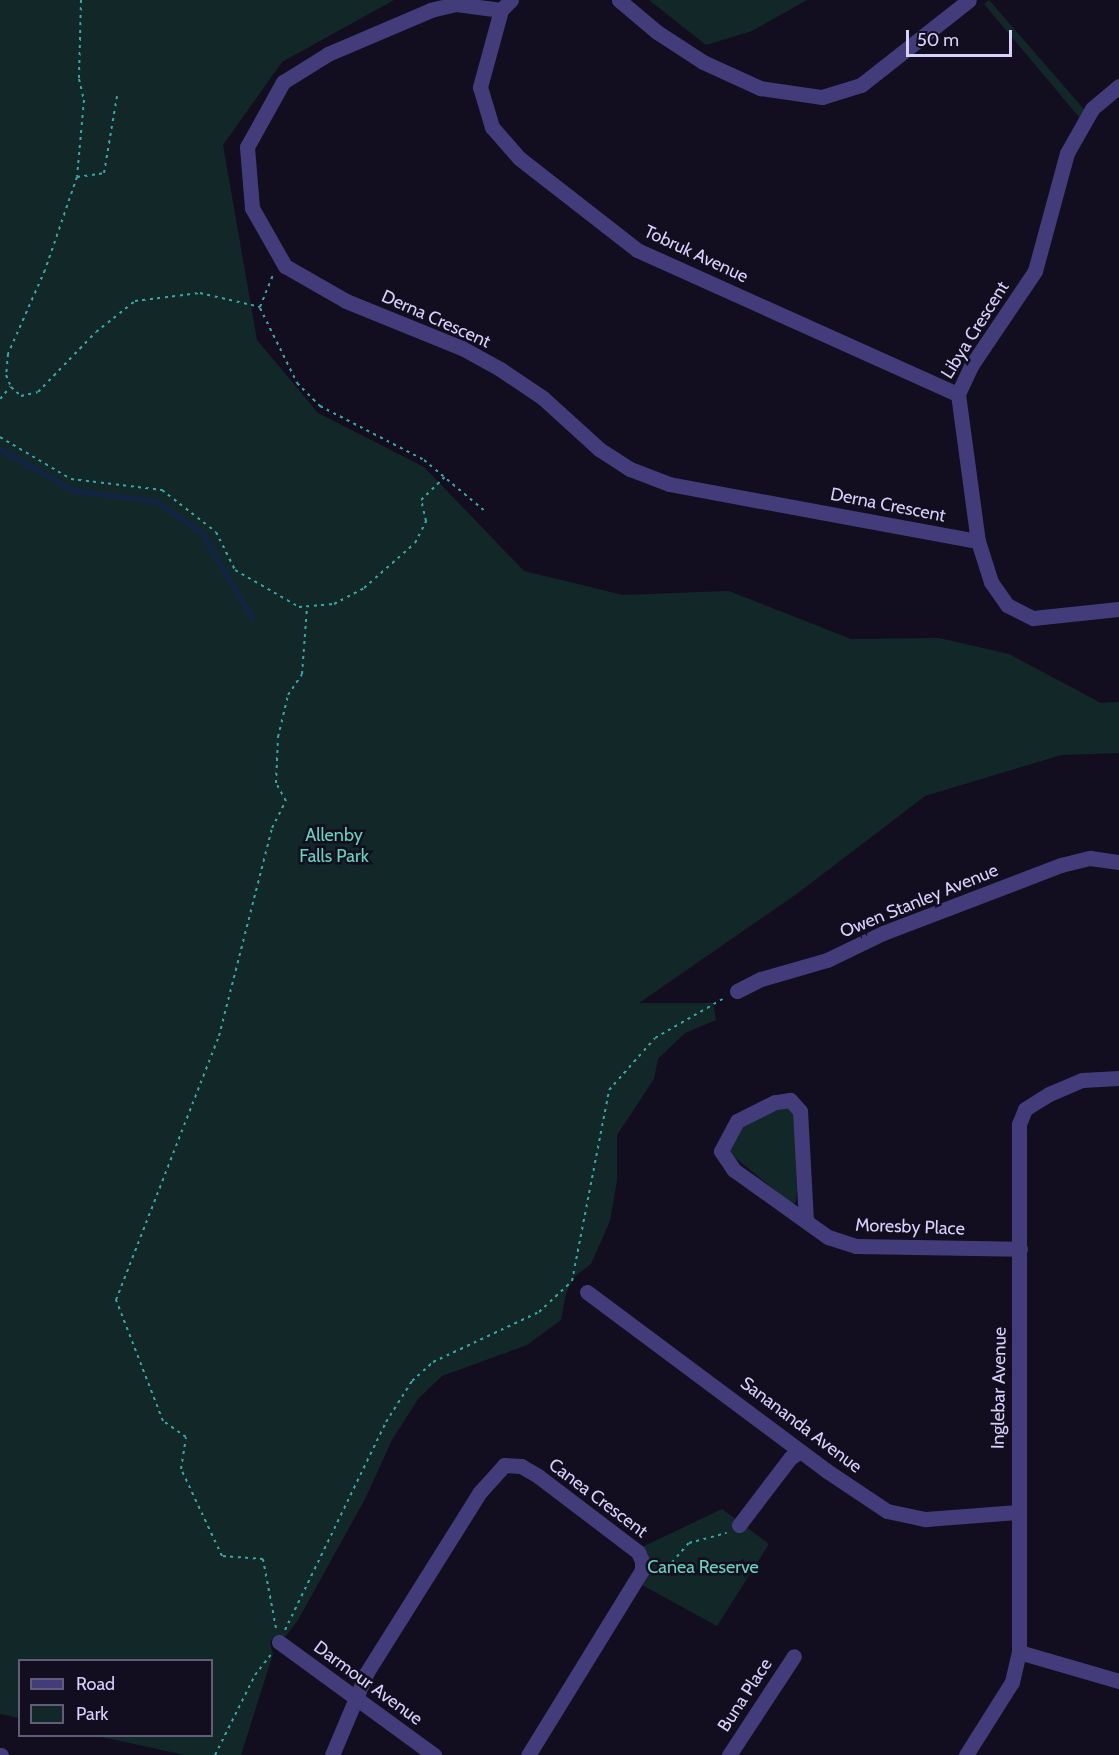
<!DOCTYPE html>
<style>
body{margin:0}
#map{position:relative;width:1119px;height:1755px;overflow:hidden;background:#120e1f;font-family:Cabin,sans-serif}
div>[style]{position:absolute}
.green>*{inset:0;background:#122828}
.stream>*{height:4.5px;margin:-2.25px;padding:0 2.25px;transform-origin:2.25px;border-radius:2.25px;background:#122444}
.path>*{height:2px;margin-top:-1px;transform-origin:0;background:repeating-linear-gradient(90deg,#37a8a6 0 3px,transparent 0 7.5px)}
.minor>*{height:15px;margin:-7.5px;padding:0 7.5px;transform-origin:7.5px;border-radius:7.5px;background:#423d7a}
span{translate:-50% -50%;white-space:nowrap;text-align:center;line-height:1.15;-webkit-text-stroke:5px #120e1f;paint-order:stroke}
.street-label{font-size:18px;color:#d7d0fb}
.park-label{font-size:18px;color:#62d5bd}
.legend{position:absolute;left:18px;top:1659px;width:195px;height:78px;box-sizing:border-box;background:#120e1f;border:2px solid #615c77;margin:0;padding:8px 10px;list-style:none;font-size:18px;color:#d7d0fb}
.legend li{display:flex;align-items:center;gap:12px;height:30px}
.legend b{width:30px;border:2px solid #615c77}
.scale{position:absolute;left:906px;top:30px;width:106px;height:27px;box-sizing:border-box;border:3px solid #d7d0fb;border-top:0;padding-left:8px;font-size:18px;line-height:21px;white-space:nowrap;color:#d7d0fb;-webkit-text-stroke:4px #120e1f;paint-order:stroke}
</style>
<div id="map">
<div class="green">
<div style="clip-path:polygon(0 0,394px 0,282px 62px,223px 145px,257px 340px,318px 413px,424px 467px,524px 571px,623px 595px,729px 591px,851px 639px,939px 638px,1009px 654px,1101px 703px,1119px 702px,1119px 753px,1061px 755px,925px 796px,798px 893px,639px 1003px,713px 1003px,716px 1020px,685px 1033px,658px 1059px,654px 1079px,617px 1135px,617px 1180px,610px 1221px,591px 1264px,574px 1277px,566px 1293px,561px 1320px,527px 1345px,442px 1376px,418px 1399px,392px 1440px,365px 1499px,298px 1620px,286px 1636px,274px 1637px,270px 1642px,273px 1654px,241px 1755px,185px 1755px,97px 1736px,212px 1736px,212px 1660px,20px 1660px,19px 1718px,0 1714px)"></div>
<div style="clip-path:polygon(649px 0,807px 0,752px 31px,706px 45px)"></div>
<div style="clip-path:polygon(989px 0,1089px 115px,1084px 123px,984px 4px)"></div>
<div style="clip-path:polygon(788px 1106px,795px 1115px,797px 1190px,796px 1202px,792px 1204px,729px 1153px,735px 1134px,745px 1123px)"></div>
<div style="clip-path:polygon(722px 1509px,769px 1544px,717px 1626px,642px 1585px,647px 1573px,640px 1548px)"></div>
</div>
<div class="stream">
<div style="left:0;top:449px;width:86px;rotate:29.2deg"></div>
<div style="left:75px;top:491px;width:82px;rotate:7deg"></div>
<div style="left:156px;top:501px;width:56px;rotate:34.8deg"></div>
<div style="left:202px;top:533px;width:98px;rotate:59.2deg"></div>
</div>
<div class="path">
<div style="left:81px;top:0;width:79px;rotate:91.5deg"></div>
<div style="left:79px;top:79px;width:22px;rotate:77deg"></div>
<div style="left:84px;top:100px;width:77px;rotate:95.2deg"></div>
<div style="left:77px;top:177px;width:98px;rotate:109deg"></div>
<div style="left:45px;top:270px;width:92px;rotate:113.8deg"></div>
<div style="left:8px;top:354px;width:21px;rotate:95deg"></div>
<div style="left:6px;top:375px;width:13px;rotate:67deg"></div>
<div style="left:11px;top:387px;width:13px;rotate:42deg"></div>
<div style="left:21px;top:396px;width:17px;rotate:-13deg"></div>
<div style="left:38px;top:392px;width:83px;rotate:-46deg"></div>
<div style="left:96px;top:332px;width:50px;rotate:-38.5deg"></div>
<div style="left:135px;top:301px;width:65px;rotate:-7deg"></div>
<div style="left:200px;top:293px;width:62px;rotate:13.1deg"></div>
<div style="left:260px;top:307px;width:35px;rotate:-68deg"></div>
<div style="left:77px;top:177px;width:27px;rotate:-8deg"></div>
<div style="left:104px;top:173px;width:78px;rotate:-80.4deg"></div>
<div style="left:260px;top:308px;width:84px;rotate:63.7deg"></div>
<div style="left:297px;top:383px;width:33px;rotate:45deg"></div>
<div style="left:320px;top:406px;width:117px;rotate:27.4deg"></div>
<div style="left:424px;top:460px;width:81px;rotate:40deg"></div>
<div style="left:0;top:399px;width:16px;rotate:-50deg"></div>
<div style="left:0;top:437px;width:82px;rotate:30.6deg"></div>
<div style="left:71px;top:479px;width:92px;rotate:6.9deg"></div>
<div style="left:162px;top:490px;width:68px;rotate:37.9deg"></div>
<div style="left:216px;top:532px;width:42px;rotate:63.4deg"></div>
<div style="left:235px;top:570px;width:74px;rotate:30deg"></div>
<div style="left:299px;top:607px;width:35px;rotate:-5deg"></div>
<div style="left:334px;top:604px;width:34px;rotate:-28deg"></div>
<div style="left:364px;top:588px;width:68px;rotate:-41.4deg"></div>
<div style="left:415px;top:543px;width:25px;rotate:-63deg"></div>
<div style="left:426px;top:521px;width:22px;rotate:-103deg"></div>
<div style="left:421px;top:500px;width:33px;rotate:-44deg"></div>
<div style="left:657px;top:1572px;width:11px;rotate:-22deg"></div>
<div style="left:667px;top:1568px;width:33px;rotate:-49deg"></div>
<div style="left:689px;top:1543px;width:39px;rotate:-15deg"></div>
<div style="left:276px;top:1628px;width:70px;rotate:-100.7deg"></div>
<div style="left:263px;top:1559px;width:41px;rotate:-175.8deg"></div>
<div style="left:222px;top:1556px;width:96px;rotate:-115.2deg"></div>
<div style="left:181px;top:1469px;width:32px;rotate:-81deg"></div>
<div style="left:186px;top:1437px;width:28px;rotate:-145deg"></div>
<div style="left:163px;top:1421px;width:130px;rotate:-111.2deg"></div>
<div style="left:116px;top:1300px;width:283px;rotate:-68.7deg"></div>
<div style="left:219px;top:1036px;width:215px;rotate:-75.7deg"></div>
<div style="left:272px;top:828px;width:30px;rotate:-63deg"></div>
<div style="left:286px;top:801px;width:21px;rotate:-119deg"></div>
<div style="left:276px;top:783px;width:46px;rotate:-87.5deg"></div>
<div style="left:278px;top:737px;width:43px;rotate:-76.6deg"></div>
<div style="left:288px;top:695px;width:25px;rotate:-56deg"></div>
<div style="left:302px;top:674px;width:67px;rotate:-85.7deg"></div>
<div style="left:285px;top:1630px;width:231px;rotate:-64.1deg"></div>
<div style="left:386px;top:1422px;width:49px;rotate:-57.6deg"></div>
<div style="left:412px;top:1381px;width:28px;rotate:-42deg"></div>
<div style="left:433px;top:1362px;width:117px;rotate:-25.3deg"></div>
<div style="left:539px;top:1312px;width:45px;rotate:-43.2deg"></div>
<div style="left:572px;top:1281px;width:195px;rotate:-79deg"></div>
<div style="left:609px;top:1090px;width:69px;rotate:-48.5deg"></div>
<div style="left:655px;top:1038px;width:82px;rotate:-30deg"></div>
<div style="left:215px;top:1755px;width:89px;rotate:-63.4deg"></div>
<div style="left:255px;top:1675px;width:28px;rotate:-52deg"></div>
</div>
<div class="minor">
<div style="left:511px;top:0;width:14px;rotate:135deg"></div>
<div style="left:501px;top:10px;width:80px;rotate:105.3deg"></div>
<div style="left:480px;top:87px;width:42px;rotate:73.3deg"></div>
<div style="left:492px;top:127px;width:41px;rotate:48.9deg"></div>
<div style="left:519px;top:158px;width:150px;rotate:37.9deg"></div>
<div style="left:637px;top:250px;width:352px;rotate:24.2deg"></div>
<div style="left:619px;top:0;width:50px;rotate:40.1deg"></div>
<div style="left:657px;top:32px;width:55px;rotate:33.1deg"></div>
<div style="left:703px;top:62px;width:63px;rotate:24.5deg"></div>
<div style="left:760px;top:88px;width:63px;rotate:8.3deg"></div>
<div style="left:822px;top:97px;width:41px;rotate:-17.1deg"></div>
<div style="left:861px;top:85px;width:137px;rotate:-38.2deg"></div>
<div style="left:501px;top:10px;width:45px;rotate:-172.4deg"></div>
<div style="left:456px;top:4px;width:26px;rotate:167deg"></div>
<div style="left:431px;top:10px;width:112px;rotate:156.9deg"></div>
<div style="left:328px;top:54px;width:53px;rotate:148.1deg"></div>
<div style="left:283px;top:82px;width:74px;rotate:119deg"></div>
<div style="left:247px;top:147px;width:61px;rotate:85.3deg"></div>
<div style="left:252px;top:208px;width:67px;rotate:60.4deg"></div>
<div style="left:285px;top:266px;width:70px;rotate:29.8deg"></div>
<div style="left:346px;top:301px;width:125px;rotate:22.1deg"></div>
<div style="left:462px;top:348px;width:43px;rotate:28.9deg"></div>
<div style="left:500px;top:369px;width:52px;rotate:34deg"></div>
<div style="left:543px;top:398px;width:76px;rotate:42.3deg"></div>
<div style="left:599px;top:449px;width:37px;rotate:33deg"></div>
<div style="left:630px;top:469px;width:42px;rotate:21deg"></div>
<div style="left:669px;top:484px;width:314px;rotate:10.5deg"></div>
<div style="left:1119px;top:86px;width:35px;rotate:140deg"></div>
<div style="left:1092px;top:109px;width:51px;rotate:119.6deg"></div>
<div style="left:1067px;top:153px;width:122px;rotate:105.2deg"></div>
<div style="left:1035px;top:271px;width:115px;rotate:124deg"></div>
<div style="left:971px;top:366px;width:31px;rotate:115deg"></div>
<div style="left:958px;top:394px;width:148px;rotate:82.3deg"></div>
<div style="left:978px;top:541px;width:43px;rotate:72.4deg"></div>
<div style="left:991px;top:582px;width:28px;rotate:55deg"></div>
<div style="left:1007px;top:605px;width:29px;rotate:27deg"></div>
<div style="left:1033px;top:618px;width:86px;rotate:-6deg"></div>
<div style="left:737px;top:991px;width:27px;rotate:-27deg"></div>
<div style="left:761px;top:979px;width:69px;rotate:-16.1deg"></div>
<div style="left:827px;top:960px;width:62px;rotate:-25.7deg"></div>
<div style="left:883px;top:933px;width:191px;rotate:-20.9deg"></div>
<div style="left:1061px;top:865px;width:30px;rotate:-14deg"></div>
<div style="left:1090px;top:858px;width:29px;rotate:8deg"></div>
<div style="left:806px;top:1221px;width:110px;rotate:-93.1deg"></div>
<div style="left:800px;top:1111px;width:15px;rotate:-132deg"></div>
<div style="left:790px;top:1100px;width:15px;rotate:172deg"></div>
<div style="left:775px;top:1102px;width:42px;rotate:153.4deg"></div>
<div style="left:737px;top:1121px;width:34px;rotate:118deg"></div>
<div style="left:721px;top:1151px;width:23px;rotate:56deg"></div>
<div style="left:734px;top:1170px;width:115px;rotate:35.5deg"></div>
<div style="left:828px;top:1237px;width:29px;rotate:18deg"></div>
<div style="left:856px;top:1246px;width:164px;rotate:1deg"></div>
<div style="left:587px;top:1292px;width:299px;rotate:36.7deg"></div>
<div style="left:827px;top:1471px;width:72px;rotate:33.7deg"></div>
<div style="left:887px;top:1511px;width:40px;rotate:12deg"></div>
<div style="left:926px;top:1519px;width:92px;rotate:-4.4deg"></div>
<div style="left:739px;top:1525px;width:84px;rotate:-52.7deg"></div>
<div style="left:790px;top:1458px;width:12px;rotate:-35deg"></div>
<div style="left:279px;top:1642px;width:192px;rotate:36.1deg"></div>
<div style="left:1019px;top:1652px;width:104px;rotate:16.2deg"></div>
<div style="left:0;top:1755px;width:1px"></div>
<div style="left:332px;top:1755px;width:90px;rotate:-67.1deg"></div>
<div style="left:367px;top:1672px;width:213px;rotate:-57.9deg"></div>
<div style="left:480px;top:1492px;width:36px;rotate:-48deg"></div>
<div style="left:504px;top:1465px;width:17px;rotate:3deg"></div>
<div style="left:521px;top:1466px;width:20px;rotate:30deg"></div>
<div style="left:538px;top:1476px;width:126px;rotate:37.2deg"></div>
<div style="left:638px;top:1552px;width:10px;rotate:66deg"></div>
<div style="left:642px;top:1561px;width:9px;rotate:90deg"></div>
<div style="left:642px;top:1570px;width:217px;rotate:121.6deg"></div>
<div style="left:729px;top:1755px;width:118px;rotate:-56.7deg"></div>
<div style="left:966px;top:1755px;width:86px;rotate:-57.8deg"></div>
<div style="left:1012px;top:1682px;width:31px;rotate:-77deg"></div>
<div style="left:1019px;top:1652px;width:528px;rotate:-90deg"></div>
<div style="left:1019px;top:1124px;width:16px;rotate:-68deg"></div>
<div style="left:1025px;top:1109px;width:28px;rotate:-32deg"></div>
<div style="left:1049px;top:1094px;width:36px;rotate:-23deg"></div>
<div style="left:1082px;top:1080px;width:37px;rotate:-3deg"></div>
</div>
<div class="street-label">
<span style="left:696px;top:254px;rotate:25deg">Tobruk Avenue</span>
<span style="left:436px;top:319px;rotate:24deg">Derna Crescent</span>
<span style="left:975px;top:330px;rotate:-58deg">Libya Crescent</span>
<span style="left:888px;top:505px;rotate:11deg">Derna Crescent</span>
<span style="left:919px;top:901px;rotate:-22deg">Owen Stanley Avenue</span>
<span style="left:910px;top:1227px;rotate:2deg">Moresby Place</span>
<span style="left:999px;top:1388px;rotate:-89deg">Inglebar Avenue</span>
<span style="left:801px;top:1425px;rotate:37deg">Sanananda Avenue</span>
<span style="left:598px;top:1498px;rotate:37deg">Canea Crescent</span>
<span style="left:368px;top:1683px;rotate:36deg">Darmour Avenue</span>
<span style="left:745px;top:1695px;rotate:-57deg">Buna Place</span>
</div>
<div class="park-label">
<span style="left:334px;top:846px">Allenby<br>Falls Park</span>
<span style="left:703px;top:1567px">Canea Reserve</span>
</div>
<ul class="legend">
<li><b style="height:8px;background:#423d7a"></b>Road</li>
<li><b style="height:16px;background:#122828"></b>Park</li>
</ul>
<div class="scale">50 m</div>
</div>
